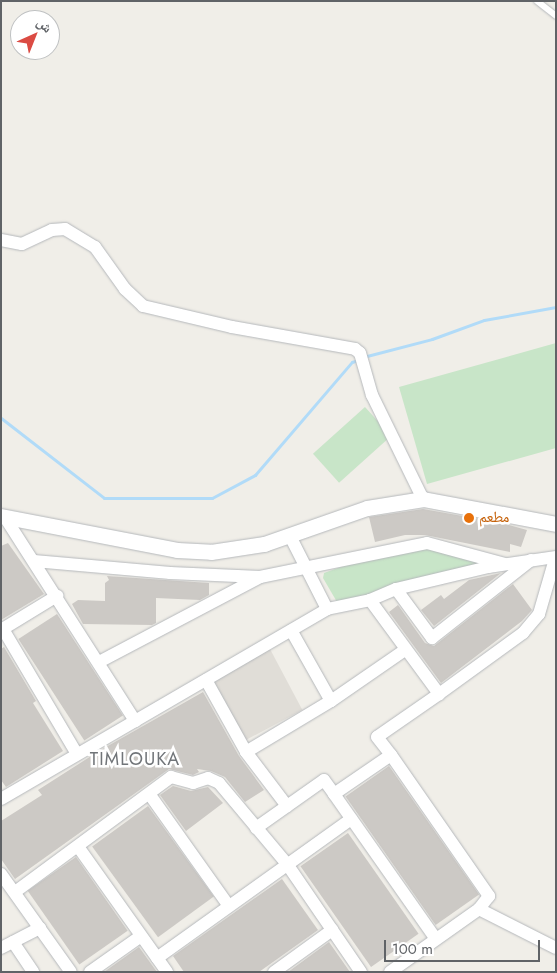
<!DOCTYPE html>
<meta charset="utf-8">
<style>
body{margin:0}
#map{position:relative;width:557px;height:973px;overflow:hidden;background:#f0eee8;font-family:Jost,"Noto Naskh Arabic",sans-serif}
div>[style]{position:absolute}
.education>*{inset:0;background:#e0ddd7;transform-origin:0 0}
.green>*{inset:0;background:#c8e5c8;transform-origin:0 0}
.stream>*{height:3px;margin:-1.5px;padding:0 1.5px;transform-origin:1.5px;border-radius:1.5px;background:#b1dbf8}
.building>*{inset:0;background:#ccc9c5;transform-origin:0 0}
.roads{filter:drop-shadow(0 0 1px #b5b8bb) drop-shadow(0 0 1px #b5b8bb)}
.service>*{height:6px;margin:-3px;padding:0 3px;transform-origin:3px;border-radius:3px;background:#fff}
.minor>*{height:12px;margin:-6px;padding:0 6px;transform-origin:6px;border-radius:6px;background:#fff}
.tertiary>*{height:15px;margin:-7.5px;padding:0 7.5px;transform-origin:7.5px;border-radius:7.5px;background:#fff}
.dots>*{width:14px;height:14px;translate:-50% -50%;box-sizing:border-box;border:2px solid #fff;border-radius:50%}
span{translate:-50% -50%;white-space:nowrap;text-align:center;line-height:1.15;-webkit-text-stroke:5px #fff;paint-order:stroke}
.food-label{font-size:15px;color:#c56008}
.left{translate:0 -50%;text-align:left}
.quarter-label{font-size:18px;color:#717579;letter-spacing:1px}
.frame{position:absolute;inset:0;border:2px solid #606367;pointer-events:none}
.north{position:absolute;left:10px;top:10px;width:50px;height:50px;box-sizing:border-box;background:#fff;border:1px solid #bfc1c2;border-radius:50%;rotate:44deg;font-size:14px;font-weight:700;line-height:20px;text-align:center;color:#606367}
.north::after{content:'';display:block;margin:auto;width:18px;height:22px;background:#db4b43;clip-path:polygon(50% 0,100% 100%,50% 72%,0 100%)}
.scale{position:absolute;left:384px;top:940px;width:156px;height:22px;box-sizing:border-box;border:2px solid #606367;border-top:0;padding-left:6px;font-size:15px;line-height:18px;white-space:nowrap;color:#606367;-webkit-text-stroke:4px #fff;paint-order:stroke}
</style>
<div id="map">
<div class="education">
<div style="left:270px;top:649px;width:69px;height:65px;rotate:62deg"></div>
</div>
<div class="green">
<div style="clip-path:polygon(556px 343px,556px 448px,427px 484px,399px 387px)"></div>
<div style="left:365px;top:407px;width:39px;height:70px;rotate:48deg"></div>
<div style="clip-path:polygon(425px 545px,481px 563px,342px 603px,337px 602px,323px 578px,324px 573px,357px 561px)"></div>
</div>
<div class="stream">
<div style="left:363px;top:357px;width:71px;rotate:-14.6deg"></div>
<div style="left:432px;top:339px;width:55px;rotate:-20.1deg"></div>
<div style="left:484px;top:320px;width:73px;rotate:-10.2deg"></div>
<div style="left:1px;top:418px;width:130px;rotate:37.8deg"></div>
<div style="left:104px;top:498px;width:108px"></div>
<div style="left:212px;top:498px;width:49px;rotate:-28.1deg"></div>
<div style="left:255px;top:475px;width:149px;rotate:-49.4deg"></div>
<div style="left:352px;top:362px;width:6px;rotate:-18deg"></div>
</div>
<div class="building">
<div style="clip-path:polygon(423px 509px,502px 523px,527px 530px,521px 547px,510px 544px,510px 552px,425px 535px,405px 535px,375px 542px,369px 517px)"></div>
<div style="clip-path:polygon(8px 543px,44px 594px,1px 620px,1px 546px)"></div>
<div style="clip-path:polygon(501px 573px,434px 626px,421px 610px,441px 595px,444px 599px,469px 580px)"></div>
<div style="clip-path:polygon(107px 576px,209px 583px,209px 595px,200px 600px,156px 598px,156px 623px,152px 625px,83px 624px,72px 604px,78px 600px,105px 601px,105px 583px,109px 580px)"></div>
<div style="clip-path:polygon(513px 584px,532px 610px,522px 621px,441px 683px,389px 612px,398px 605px,425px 643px,434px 646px)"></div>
<div style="left:57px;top:614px;width:121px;height:46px;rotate:57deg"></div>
<div style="clip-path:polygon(4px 647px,36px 701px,33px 703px,63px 751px,6px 787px,1px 780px,1px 649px)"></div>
<div style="clip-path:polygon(203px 692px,239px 756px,264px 790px,245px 802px,225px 777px,211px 771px,197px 769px,199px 772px,193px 775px,169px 769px,15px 879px,1px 859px,1px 821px,42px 795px,38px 790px,99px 751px)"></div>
<div style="left:389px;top:766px;width:157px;height:53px;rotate:55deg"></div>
<div style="clip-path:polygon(173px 786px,191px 791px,208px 787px,223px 803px,186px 831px,160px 795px)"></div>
<div style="left:148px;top:806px;width:112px;height:69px;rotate:54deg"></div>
<div style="left:348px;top:833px;width:123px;height:58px;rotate:55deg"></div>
<div style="left:76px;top:857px;width:90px;height:59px;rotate:55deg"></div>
<div style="clip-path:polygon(282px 879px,318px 930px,259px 972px,184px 972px,173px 956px)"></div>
<div style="clip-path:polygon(329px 942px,350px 972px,288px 972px)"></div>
<div style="clip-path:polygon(139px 947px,157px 972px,104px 972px)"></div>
</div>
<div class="roads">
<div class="service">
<div style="left:537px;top:1px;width:24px;rotate:38deg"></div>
</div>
<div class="minor">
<div style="left:1px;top:240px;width:21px;rotate:11deg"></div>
<div style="left:22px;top:244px;width:33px;rotate:-25deg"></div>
<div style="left:52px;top:230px;width:13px;rotate:-4deg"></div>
<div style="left:65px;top:229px;width:35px;rotate:31deg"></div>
<div style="left:95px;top:247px;width:52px;rotate:54.5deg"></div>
<div style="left:125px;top:289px;width:25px;rotate:43deg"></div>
<div style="left:143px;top:306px;width:91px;rotate:13.3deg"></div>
<div style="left:232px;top:327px;width:125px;rotate:10.1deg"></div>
<div style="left:355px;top:349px;width:6px;rotate:39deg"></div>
<div style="left:360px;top:353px;width:44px;rotate:74.1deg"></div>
<div style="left:372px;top:395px;width:116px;rotate:63.9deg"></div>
<div style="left:6px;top:519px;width:240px;rotate:57.4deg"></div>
<div style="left:290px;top:536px;width:82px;rotate:63.1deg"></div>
<div style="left:34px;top:561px;width:137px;rotate:5deg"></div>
<div style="left:170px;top:573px;width:90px;rotate:2.5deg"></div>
<div style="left:260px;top:577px;width:170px;rotate:-11.5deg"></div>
<div style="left:427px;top:543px;width:81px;rotate:15.1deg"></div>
<div style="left:396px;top:589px;width:61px;rotate:53.7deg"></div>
<div style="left:432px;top:638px;width:126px;rotate:-38.2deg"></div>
<div style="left:370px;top:600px;width:117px;rotate:53.7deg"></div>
<div style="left:439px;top:694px;width:75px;rotate:145.3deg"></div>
<div style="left:377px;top:737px;width:23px;rotate:52deg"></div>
<div style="left:3px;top:629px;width:145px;rotate:59.4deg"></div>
<div style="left:1px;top:630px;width:66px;rotate:-31.3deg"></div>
<div style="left:99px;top:662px;width:182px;rotate:-27.8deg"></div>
<div style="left:206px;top:680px;width:82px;rotate:60.9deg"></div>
<div style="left:246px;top:752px;width:68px;rotate:52.8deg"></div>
<div style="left:439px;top:694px;width:104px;rotate:-36deg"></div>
<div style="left:523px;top:633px;width:25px;rotate:-50deg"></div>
<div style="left:539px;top:614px;width:57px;rotate:-73.8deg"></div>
<div style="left:331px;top:701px;width:90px;rotate:-34.6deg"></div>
<div style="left:246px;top:752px;width:99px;rotate:-31deg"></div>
<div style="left:331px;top:701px;width:81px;rotate:-119.4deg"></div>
<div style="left:334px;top:794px;width:177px;rotate:54.9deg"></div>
<div style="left:150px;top:795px;width:136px;rotate:54.6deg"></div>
<div style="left:1px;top:799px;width:377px;rotate:-30.2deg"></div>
<div style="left:327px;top:609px;width:44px;rotate:-11.8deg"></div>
<div style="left:370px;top:600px;width:28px;rotate:-23deg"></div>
<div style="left:396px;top:589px;width:95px;rotate:-13.4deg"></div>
<div style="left:488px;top:567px;width:69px;rotate:-8.4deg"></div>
<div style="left:256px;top:828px;width:83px;rotate:-35.2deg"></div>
<div style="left:324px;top:780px;width:17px;rotate:54deg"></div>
<div style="left:334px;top:794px;width:69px;rotate:-34.4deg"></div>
<div style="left:391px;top:755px;width:172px;rotate:55.2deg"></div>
<div style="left:489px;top:896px;width:16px;rotate:128deg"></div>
<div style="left:479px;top:909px;width:109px;rotate:144.7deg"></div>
<div style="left:79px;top:848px;width:152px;rotate:54.6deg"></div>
<div style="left:1px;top:874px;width:120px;rotate:54.5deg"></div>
<div style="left:15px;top:892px;width:194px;rotate:-36.4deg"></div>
<div style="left:171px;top:777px;width:23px;rotate:15deg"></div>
<div style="left:193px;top:783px;width:16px;rotate:-18deg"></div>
<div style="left:208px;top:778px;width:12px;rotate:24deg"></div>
<div style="left:219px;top:783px;width:106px;rotate:50deg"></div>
<div style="left:287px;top:864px;width:131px;rotate:55.6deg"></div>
<div style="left:479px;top:909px;width:86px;rotate:26.9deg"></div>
<div style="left:13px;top:942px;width:36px;rotate:56deg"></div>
<div style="left:1px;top:948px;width:44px;rotate:-27.1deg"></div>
<div style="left:157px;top:958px;width:239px;rotate:-35.6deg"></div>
<div style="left:90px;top:972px;width:62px;rotate:-35.2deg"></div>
<div style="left:274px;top:972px;width:72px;rotate:-35.9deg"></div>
</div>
<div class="tertiary">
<div style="left:1px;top:516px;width:179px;rotate:10.9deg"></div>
<div style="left:177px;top:550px;width:34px;rotate:3deg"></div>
<div style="left:211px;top:552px;width:54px;rotate:-8.6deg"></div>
<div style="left:264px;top:544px;width:109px;rotate:-19.3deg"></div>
<div style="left:367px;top:508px;width:57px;rotate:-9.1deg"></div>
<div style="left:423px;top:499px;width:135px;rotate:10.6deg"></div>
</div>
</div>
<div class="dots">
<div style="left:469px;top:518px;background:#e8710a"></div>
</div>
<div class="food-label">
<span class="left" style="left:479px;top:518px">مطعم</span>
</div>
<div class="quarter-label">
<span style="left:135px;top:759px">TIMLOUKA</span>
</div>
<div class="frame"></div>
<div class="north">ش</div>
<div class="scale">100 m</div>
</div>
